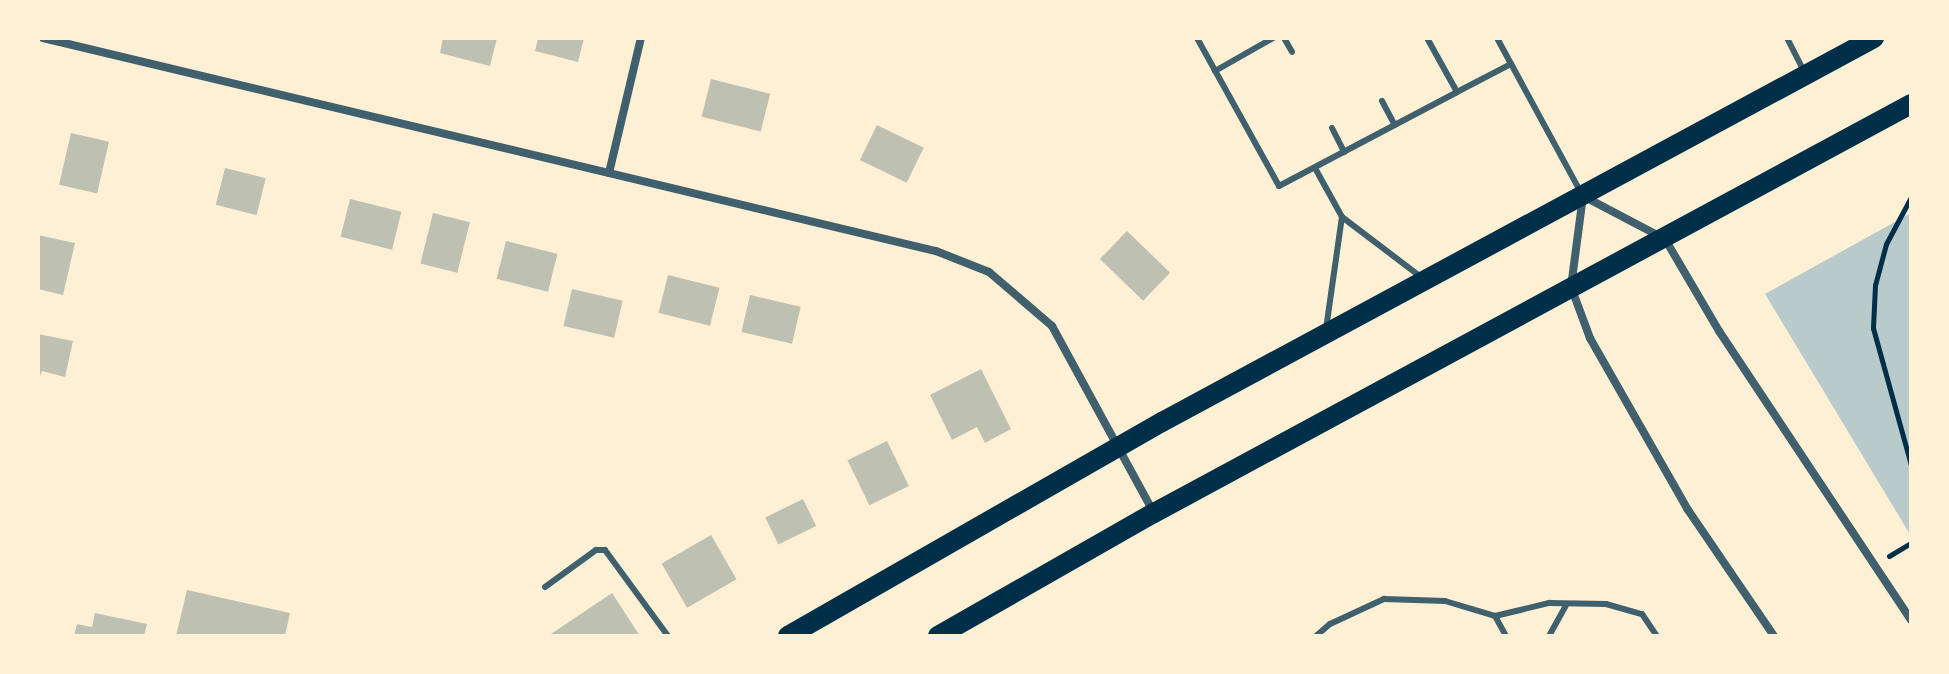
<!DOCTYPE html>
<style>
body{margin:0}
#map{position:relative;width:1949px;height:674px;overflow:hidden;background:#fdf0d5;font-family:Figtree,sans-serif}
div>[style]{position:absolute}
.green>*{inset:0;background:#b9caca}
.building>*{inset:0;background:#bec0b2;transform-origin:0 0}
.path>*{height:5px;margin:-2.5px;padding:0 2.5px;transform-origin:2.5px;border-radius:2.5px;background:#003049}
.service>*{height:6px;margin:-3px;padding:0 3px;transform-origin:3px;border-radius:3px;background:#3f606c}
.minor>*{height:8px;margin:-4px;padding:0 4px;transform-origin:4px;border-radius:4px;background:#3f606c}
.primary>*{height:20px;margin:-10px;padding:0 10px;transform-origin:10px;border-radius:10px;background:#003049}
span{translate:-50% -50%;white-space:nowrap;text-align:center;line-height:1.15;-webkit-text-stroke:8px #fdf0d5;paint-order:stroke}
.frame{position:absolute;inset:0;border:40px solid #fdf0d5;pointer-events:none}
</style>
<div id="map">
<div class="green">
<div style="clip-path:polygon(1911px 213px,1911px 536px,1765px 294px)"></div>
</div>
<div class="building">
<div style="clip-path:polygon(443px 38px,497px 38px,490px 66px,440px 53px)"></div>
<div style="clip-path:polygon(538px 38px,584px 38px,578px 62px,535px 51px)"></div>
<div style="left:711px;top:79px;width:61px;height:39px;rotate:14deg"></div>
<div style="left:877px;top:125px;width:52px;height:39px;rotate:26deg"></div>
<div style="left:71px;top:133px;width:39px;height:53px;rotate:13deg"></div>
<div style="left:225px;top:168px;width:42px;height:38px;rotate:14deg"></div>
<div style="left:350px;top:199px;width:53px;height:39px;rotate:14deg"></div>
<div style="left:433px;top:213px;width:38px;height:52px;rotate:14deg"></div>
<div style="left:1127px;top:231px;width:60px;height:39px;rotate:44deg"></div>
<div style="clip-path:polygon(38px 235px,75px 243px,63px 295px,38px 289px)"></div>
<div style="left:506px;top:241px;width:53px;height:39px;rotate:14deg"></div>
<div style="left:668px;top:275px;width:53px;height:39px;rotate:14deg"></div>
<div style="left:572px;top:289px;width:52px;height:38px;rotate:13deg"></div>
<div style="left:750px;top:295px;width:52px;height:38px;rotate:13deg"></div>
<div style="clip-path:polygon(38px 334px,73px 341px,65px 377px,42px 371px,38px 382px)"></div>
<div style="clip-path:polygon(981px 369px,1011px 429px,985px 443px,977px 427px,952px 440px,930px 395px)"></div>
<div style="left:887px;top:441px;width:50px;height:44px;rotate:64deg"></div>
<div style="left:803px;top:499px;width:30px;height:42px;rotate:64deg"></div>
<div style="left:711px;top:535px;width:51px;height:57px;rotate:60deg"></div>
<div style="clip-path:polygon(187px 590px,290px 613px,285px 636px,176px 636px)"></div>
<div style="clip-path:polygon(612px 593px,640px 636px,548px 636px)"></div>
<div style="clip-path:polygon(95px 613px,147px 624px,144px 636px,74px 636px,77px 624px,92px 627px)"></div>
</div>
<div class="path">
<div style="left:1911px;top:197px;width:53px;rotate:118deg"></div>
<div style="left:1886px;top:244px;width:42px;rotate:105deg"></div>
<div style="left:1875px;top:285px;width:43px;rotate:92.7deg"></div>
<div style="left:1873px;top:328px;width:142px;rotate:74.5deg"></div>
<div style="left:1889px;top:556px;width:26px;rotate:-31deg"></div>
</div>
<div class="service">
<div style="left:1197px;top:38px;width:169px;rotate:61deg"></div>
<div style="left:1279px;top:186px;width:201px;rotate:-27.8deg"></div>
<div style="left:1457px;top:92px;width:62px;rotate:-119.1deg"></div>
<div style="left:1284px;top:38px;width:16px;rotate:60deg"></div>
<div style="left:1497px;top:38px;width:176px;rotate:61.5deg"></div>
<div style="left:1787px;top:38px;width:37px;rotate:63deg"></div>
<div style="left:1215px;top:71px;width:67px;rotate:-29.6deg"></div>
<div style="left:1457px;top:92px;width:61px;rotate:-27.4deg"></div>
<div style="left:1382px;top:101px;width:27px;rotate:62deg"></div>
<div style="left:1332px;top:128px;width:27px;rotate:63deg"></div>
<div style="left:1315px;top:168px;width:56px;rotate:61.1deg"></div>
<div style="left:1326px;top:329px;width:113px;rotate:-81.9deg"></div>
<div style="left:1342px;top:217px;width:99px;rotate:37.2deg"></div>
<div style="left:545px;top:587px;width:63px;rotate:-36deg"></div>
<div style="left:596px;top:550px;width:9px"></div>
<div style="left:605px;top:550px;width:107px;rotate:53.8deg"></div>
<div style="left:1495px;top:616px;width:56px;rotate:-13.5deg"></div>
<div style="left:1549px;top:603px;width:57px;rotate:1deg"></div>
<div style="left:1606px;top:604px;width:37px;rotate:16deg"></div>
<div style="left:1642px;top:614px;width:27px;rotate:56deg"></div>
<div style="left:1316px;top:636px;width:18px;rotate:-41deg"></div>
<div style="left:1330px;top:624px;width:60px;rotate:-24.8deg"></div>
<div style="left:1384px;top:599px;width:61px;rotate:1.9deg"></div>
<div style="left:1445px;top:601px;width:52px;rotate:16.7deg"></div>
<div style="left:1495px;top:616px;width:23px;rotate:61deg"></div>
<div style="left:1549px;top:636px;width:35px;rotate:-61deg"></div>
</div>
<div class="minor">
<div style="left:43px;top:38px;width:918px;rotate:13.42deg"></div>
<div style="left:936px;top:251px;width:57px;rotate:21.6deg"></div>
<div style="left:989px;top:272px;width:83px;rotate:40.6deg"></div>
<div style="left:1052px;top:326px;width:213px;rotate:61.4deg"></div>
<div style="left:609px;top:173px;width:139px;rotate:-76.7deg"></div>
<div style="left:1774px;top:636px;width:153px;rotate:-124.3deg"></div>
<div style="left:1688px;top:510px;width:198px;rotate:-119.7deg"></div>
<div style="left:1590px;top:338px;width:54px;rotate:-110.4deg"></div>
<div style="left:1571px;top:287px;width:92px;rotate:-82.5deg"></div>
<div style="left:1583px;top:196px;width:93px;rotate:27.7deg"></div>
<div style="left:1665px;top:239px;width:107px;rotate:59.6deg"></div>
<div style="left:1719px;top:331px;width:347px;rotate:56.4deg"></div>
</div>
<div class="primary">
<div style="left:788px;top:636px;width:431px;rotate:-29.8deg"></div>
<div style="left:1162px;top:422px;width:809px;rotate:-28.34deg"></div>
<div style="left:938px;top:636px;width:249px;rotate:-29.7deg"></div>
<div style="left:1154px;top:513px;width:860px;rotate:-28.38deg"></div>
</div>
<div class="frame"></div>
</div>
